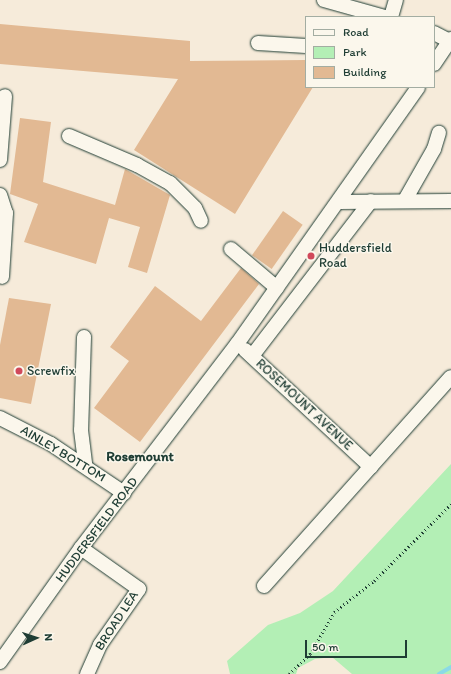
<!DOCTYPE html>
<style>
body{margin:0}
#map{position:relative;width:451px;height:674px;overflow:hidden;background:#f6ebda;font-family:Itim,sans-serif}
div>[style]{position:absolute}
.green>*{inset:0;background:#b3efb5}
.stream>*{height:4px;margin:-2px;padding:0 2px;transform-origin:2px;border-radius:2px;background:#8adae6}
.building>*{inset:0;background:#e2b993;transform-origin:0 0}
.path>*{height:2.5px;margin-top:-1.25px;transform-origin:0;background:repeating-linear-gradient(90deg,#1f3d34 0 1px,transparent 0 4px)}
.roads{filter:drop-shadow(0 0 1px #1f3d34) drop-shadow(0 0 1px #1f3d34)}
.minor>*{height:14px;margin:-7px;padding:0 7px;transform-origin:7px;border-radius:7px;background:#fbf7ec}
.dots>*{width:11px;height:11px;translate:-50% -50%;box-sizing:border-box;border:2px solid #fbf7ec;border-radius:50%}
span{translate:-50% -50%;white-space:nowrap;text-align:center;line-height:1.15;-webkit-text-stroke:3px #fbf7ec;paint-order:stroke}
.poi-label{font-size:13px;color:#1f3d34}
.left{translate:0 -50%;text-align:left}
.street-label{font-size:13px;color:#1f3d34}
.neighbourhood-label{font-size:14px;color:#1f3d34;font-weight:700}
.legend{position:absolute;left:305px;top:16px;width:130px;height:72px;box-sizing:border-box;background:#fbf7ec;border:1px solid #a3ada2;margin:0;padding:5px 7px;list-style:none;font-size:12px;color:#1f3d34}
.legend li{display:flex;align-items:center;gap:8px;height:20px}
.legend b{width:20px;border:1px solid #a3ada2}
.north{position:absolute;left:16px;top:618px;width:40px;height:40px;-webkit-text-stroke:3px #fbf7ec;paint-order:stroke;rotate:87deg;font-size:11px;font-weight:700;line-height:16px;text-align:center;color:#1f3d34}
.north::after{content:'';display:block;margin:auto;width:14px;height:18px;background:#1f3d34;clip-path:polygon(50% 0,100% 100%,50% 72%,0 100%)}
.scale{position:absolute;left:305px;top:640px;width:102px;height:18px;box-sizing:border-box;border:2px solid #1f3d34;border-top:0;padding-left:5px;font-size:12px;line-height:14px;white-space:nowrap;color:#1f3d34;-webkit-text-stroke:3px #fbf7ec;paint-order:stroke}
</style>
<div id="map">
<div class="green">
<div style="clip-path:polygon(451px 464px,451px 674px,352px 674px,332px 657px,315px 659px,298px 668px,296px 674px,230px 674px,227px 661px,268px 625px,300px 613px,333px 591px)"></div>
</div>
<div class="stream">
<div style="left:439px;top:674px;width:14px;rotate:-30deg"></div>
</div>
<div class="building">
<div style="clip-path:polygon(0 24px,190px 41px,190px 61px,306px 60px,306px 87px,313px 87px,235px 214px,134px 150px,178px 79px,0 64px)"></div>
<div style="clip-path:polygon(20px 118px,51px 122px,43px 182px,115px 205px,125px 169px,170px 195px,147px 273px,128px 267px,140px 227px,109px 218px,96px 264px,24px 242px,38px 204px,10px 194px)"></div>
<div style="left:283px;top:211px;width:24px;height:54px;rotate:35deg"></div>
<div style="clip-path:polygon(241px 268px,259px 284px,140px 442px,94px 408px,129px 361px,110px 347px,155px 286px,201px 321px)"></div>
<div style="clip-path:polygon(9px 298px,51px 304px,31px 404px,0 398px,0 345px)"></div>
</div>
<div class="path">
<div style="left:289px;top:674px;width:29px;rotate:-44deg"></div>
<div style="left:310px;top:654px;width:48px;rotate:-60.3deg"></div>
<div style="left:334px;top:612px;width:51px;rotate:-37.8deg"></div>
<div style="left:374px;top:581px;width:109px;rotate:-45deg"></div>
</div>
<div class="roads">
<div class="minor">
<div style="left:324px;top:0;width:63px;rotate:15.6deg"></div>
<div style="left:391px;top:17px;width:18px;rotate:-74deg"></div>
<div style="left:434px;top:33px;width:18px;rotate:27deg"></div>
<div style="left:258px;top:43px;width:48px;rotate:3.6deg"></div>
<div style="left:434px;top:64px;width:30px;rotate:-56deg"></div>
<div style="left:69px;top:136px;width:74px;rotate:23.1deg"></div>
<div style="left:137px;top:165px;width:38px;rotate:29deg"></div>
<div style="left:170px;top:183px;width:35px;rotate:45deg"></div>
<div style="left:195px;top:208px;width:14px;rotate:65deg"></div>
<div style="left:0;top:160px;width:64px;rotate:-85.5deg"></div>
<div style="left:0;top:195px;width:19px;rotate:72deg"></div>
<div style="left:6px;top:213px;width:64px;rotate:93.6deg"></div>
<div style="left:405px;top:200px;width:59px;rotate:-60.4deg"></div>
<div style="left:434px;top:149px;width:17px;rotate:-73deg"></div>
<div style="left:339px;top:202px;width:112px;rotate:-0.5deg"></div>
<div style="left:231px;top:249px;width:60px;rotate:40.3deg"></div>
<div style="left:84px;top:337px;width:93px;rotate:91.8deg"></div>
<div style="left:81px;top:430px;width:35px;rotate:83deg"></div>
<div style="left:245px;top:350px;width:172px;rotate:42.9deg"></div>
<div style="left:252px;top:356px;width:195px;rotate:-52.5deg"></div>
<div style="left:0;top:418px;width:57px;rotate:27deg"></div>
<div style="left:51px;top:444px;width:88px;rotate:33.9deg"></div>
<div style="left:81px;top:548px;width:71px;rotate:35.3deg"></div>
<div style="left:139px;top:589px;width:68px;rotate:124.9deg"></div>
<div style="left:100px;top:645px;width:32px;rotate:114deg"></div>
<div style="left:264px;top:586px;width:280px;rotate:-48.2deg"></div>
<div style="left:0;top:662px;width:140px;rotate:-54.6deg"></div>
<div style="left:81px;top:548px;width:257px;rotate:-52.6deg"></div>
<div style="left:237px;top:344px;width:314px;rotate:-54.8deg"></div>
</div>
</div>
<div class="dots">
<div style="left:311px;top:256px;background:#d1495b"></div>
<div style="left:19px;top:371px;background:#d1495b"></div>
</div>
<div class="poi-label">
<span class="left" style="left:319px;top:256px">Huddersfield<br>Road</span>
<span class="left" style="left:27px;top:371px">Screwfix</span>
</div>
<div class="street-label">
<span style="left:304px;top:405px;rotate:43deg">ROSEMOUNT AVENUE</span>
<span style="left:63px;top:454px;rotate:31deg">AINLEY BOTTOM</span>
<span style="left:97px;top:530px;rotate:-53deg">HUDDERSFIELD ROAD</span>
<span style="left:117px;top:621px;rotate:-57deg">BROAD LEA</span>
</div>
<div class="neighbourhood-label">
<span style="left:140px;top:457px">Rosemount</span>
</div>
<ul class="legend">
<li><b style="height:5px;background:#fbf7ec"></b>Road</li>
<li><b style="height:11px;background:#b3efb5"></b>Park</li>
<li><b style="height:11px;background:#e2b993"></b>Building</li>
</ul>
<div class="north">N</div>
<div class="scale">50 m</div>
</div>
